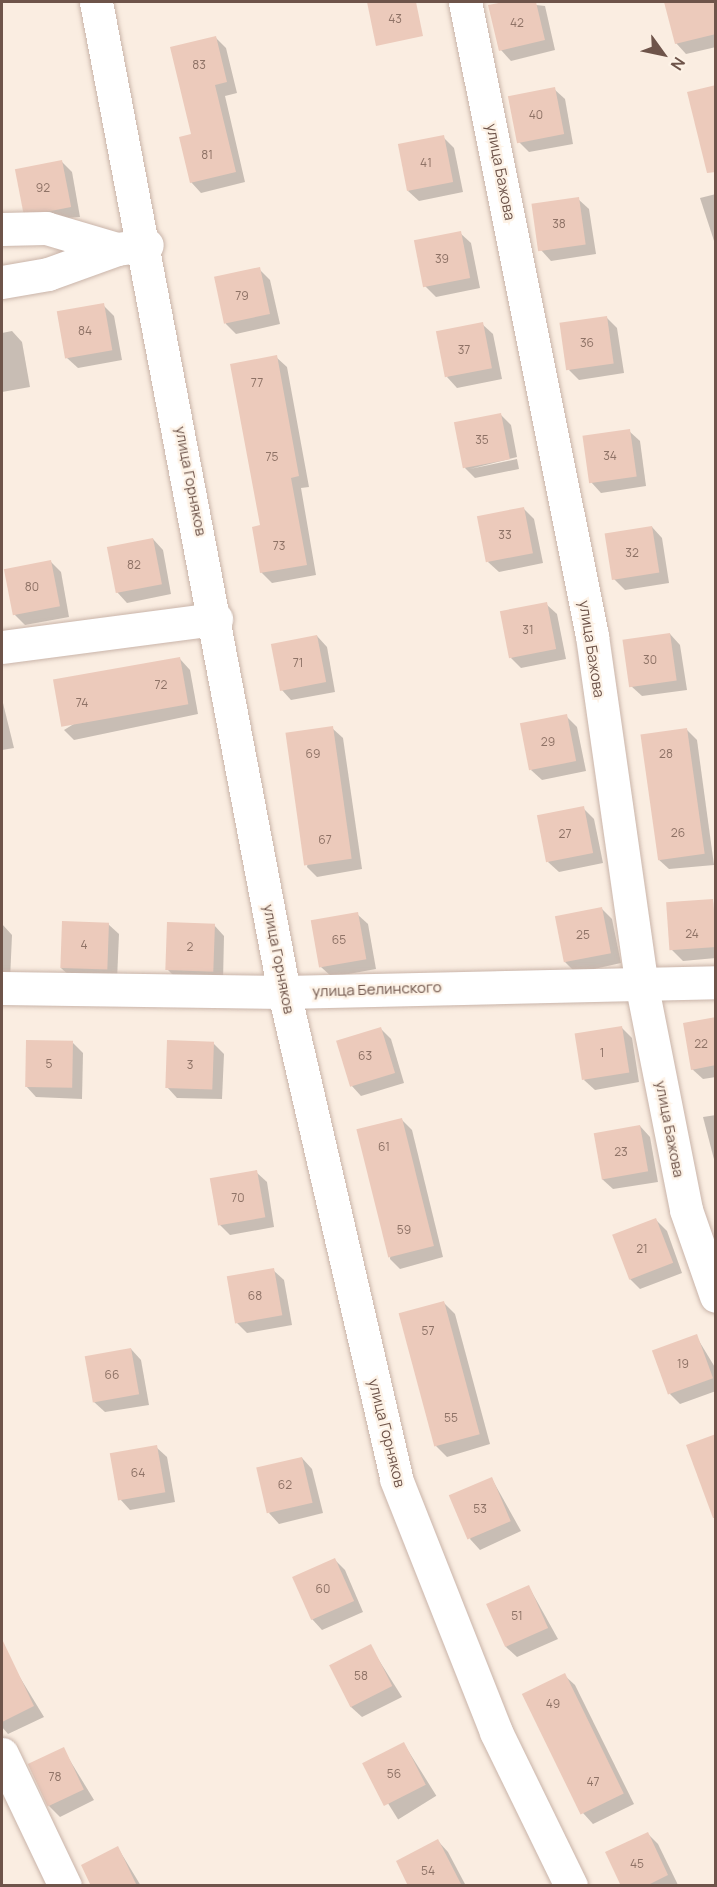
<!DOCTYPE html>
<meta charset="utf-8">
<style>
body{margin:0}
#map{position:relative;width:717px;height:1887px;overflow:hidden;background:#faede1;font-family:Manrope,sans-serif}
div>[style]{position:absolute}
.shadow>*{inset:0;background:#0003;transform-origin:0 0}
.building>*{inset:0;background:#eccabb;transform-origin:0 0}
.roads{filter:drop-shadow(0 0 2px #c9b4a9) drop-shadow(0 0 2px #c9b4a9)}
.minor>*{height:33px;margin:-16.5px;padding:0 16.5px;transform-origin:16.5px;border-radius:16.5px;background:#fff}
span{translate:-50% -50%;white-space:nowrap;text-align:center;line-height:1.15;-webkit-text-stroke:4.5px #fdf2e6;paint-order:stroke}
.number-label{font-size:12px;color:#8e7266}
.number-label span{-webkit-text-stroke-width:0}
.street-label{font-size:15px;color:#6e544a}
.frame{position:absolute;inset:0;border:3px solid #6e544a;pointer-events:none}
.north{position:absolute;left:633px;top:24px;width:60px;height:60px;-webkit-text-stroke:4px #fdf2e6;paint-order:stroke;rotate:123deg;font-size:16px;font-weight:700;line-height:24px;text-align:center;color:#6e544a}
.north::after{content:'';display:block;margin:auto;width:21px;height:27px;background:#6e544a;clip-path:polygon(50% 0,100% 100%,50% 72%,0 100%)}
</style>
<div id="map">
<div class="shadow">
<div style="clip-path:polygon(510px 2px,545px 6px,555px 50px,511px 61px,501px 50px,490px 6px)"></div>
<div style="clip-path:polygon(666px 2px,716px 2px,716px 47px,686px 54px,676px 43px)"></div>
<div style="clip-path:polygon(216px 38px,226px 48px,237px 93px,225px 96px,245px 182px,201px 193px,191px 182px,193px 135px)"></div>
<div style="clip-path:polygon(554px 89px,565px 99px,573px 144px,529px 152px,519px 142px)"></div>
<div style="clip-path:polygon(443px 137px,454px 148px,463px 192px,419px 201px,408px 191px)"></div>
<div style="clip-path:polygon(62px 162px,72px 172px,80px 217px,35px 220px,24px 209px)"></div>
<div style="clip-path:polygon(716px 194px,716px 247px,700px 198px)"></div>
<div style="clip-path:polygon(578px 199px,589px 209px,596px 254px,551px 261px,541px 250px)"></div>
<div style="clip-path:polygon(460px 233px,471px 243px,480px 288px,436px 297px,425px 286px)"></div>
<div style="clip-path:polygon(259px 269px,270px 280px,280px 324px,236px 334px,226px 324px,215px 279px)"></div>
<div style="clip-path:polygon(103px 305px,114px 316px,122px 360px,78px 368px,67px 358px)"></div>
<div style="clip-path:polygon(607px 318px,617px 328px,624px 373px,579px 380px,569px 370px)"></div>
<div style="clip-path:polygon(482px 324px,493px 334px,502px 379px,457px 388px,447px 377px)"></div>
<div style="clip-path:polygon(12px 331px,22px 342px,30px 387px,2px 392px,2px 333px)"></div>
<div style="clip-path:polygon(276px 357px,287px 367px,309px 487px,301px 488px,316px 575px,272px 583px,261px 572px,262px 526px)"></div>
<div style="clip-path:polygon(500px 414px,511px 425px,517px 457px,470px 469px,517px 459px,519px 469px,475px 478px,465px 468px,456px 423px)"></div>
<div style="clip-path:polygon(629px 431px,640px 441px,646px 486px,601px 493px,591px 482px)"></div>
<div style="clip-path:polygon(523px 508px,534px 519px,543px 563px,499px 572px,488px 562px)"></div>
<div style="clip-path:polygon(652px 527px,662px 538px,669px 583px,625px 590px,614px 579px)"></div>
<div style="clip-path:polygon(153px 539px,163px 550px,171px 594px,127px 603px,117px 592px)"></div>
<div style="clip-path:polygon(50px 561px,61px 572px,69px 617px,25px 625px,14px 614px)"></div>
<div style="clip-path:polygon(546px 604px,557px 614px,566px 659px,521px 668px,511px 658px)"></div>
<div style="clip-path:polygon(670px 634px,680px 645px,687px 690px,642px 696px,631px 686px)"></div>
<div style="clip-path:polygon(317px 636px,327px 647px,335px 692px,291px 700px,281px 689px)"></div>
<div style="clip-path:polygon(180px 659px,190px 670px,198px 714px,74px 740px,64px 730px)"></div>
<div style="clip-path:polygon(2px 699px,14px 748px,2px 750px)"></div>
<div style="clip-path:polygon(566px 716px,577px 727px,586px 771px,542px 780px,531px 770px)"></div>
<div style="clip-path:polygon(332px 728px,343px 738px,362px 869px,317px 877px,307px 867px)"></div>
<div style="clip-path:polygon(686px 729px,697px 740px,714px 865px,669px 869px,658px 859px)"></div>
<div style="clip-path:polygon(583px 808px,594px 819px,603px 863px,559px 872px,548px 862px)"></div>
<div style="clip-path:polygon(713px 901px,716px 958px,683px 961px,672px 950px)"></div>
<div style="clip-path:polygon(601px 908px,612px 919px,621px 963px,576px 973px,565px 962px)"></div>
<div style="clip-path:polygon(357px 914px,368px 924px,376px 969px,332px 977px,321px 967px)"></div>
<div style="clip-path:polygon(2px 924px,12px 935px,10px 980px,2px 979px)"></div>
<div style="clip-path:polygon(108px 924px,119px 934px,117px 980px,72px 978px,61px 968px)"></div>
<div style="clip-path:polygon(214px 925px,224px 936px,223px 981px,178px 980px,167px 969px)"></div>
<div style="clip-path:polygon(716px 1019px,716px 1077px,703px 1079px,692px 1069px)"></div>
<div style="clip-path:polygon(621px 1027px,632px 1038px,639px 1082px,595px 1090px,584px 1080px)"></div>
<div style="clip-path:polygon(381px 1029px,391px 1039px,404px 1083px,361px 1096px,351px 1085px)"></div>
<div style="clip-path:polygon(73px 1043px,83px 1053px,82px 1099px,36px 1097px,26px 1086px)"></div>
<div style="clip-path:polygon(213px 1043px,224px 1054px,222px 1099px,177px 1098px,167px 1087px)"></div>
<div style="clip-path:polygon(716px 1115px,716px 1167px,703px 1117px)"></div>
<div style="clip-path:polygon(401px 1119px,412px 1130px,443px 1257px,400px 1269px,390px 1259px)"></div>
<div style="clip-path:polygon(640px 1126px,650px 1137px,658px 1182px,613px 1189px,602px 1179px)"></div>
<div style="clip-path:polygon(256px 1172px,267px 1182px,274px 1227px,230px 1235px,220px 1225px)"></div>
<div style="clip-path:polygon(656px 1220px,667px 1231px,682px 1273px,640px 1289px,630px 1279px)"></div>
<div style="clip-path:polygon(273px 1270px,284px 1280px,292px 1325px,247px 1333px,237px 1323px)"></div>
<div style="clip-path:polygon(444px 1303px,455px 1314px,490px 1444px,447px 1457px,436px 1446px)"></div>
<div style="clip-path:polygon(696px 1336px,716px 1369px,716px 1391px,680px 1404px,670px 1394px)"></div>
<div style="clip-path:polygon(131px 1349px,141px 1360px,149px 1405px,105px 1412px,94px 1402px)"></div>
<div style="clip-path:polygon(156px 1447px,167px 1457px,175px 1502px,130px 1510px,120px 1499px)"></div>
<div style="clip-path:polygon(302px 1458px,312px 1469px,323px 1513px,279px 1524px,269px 1513px)"></div>
<div style="clip-path:polygon(492px 1479px,521px 1531px,480px 1550px,470px 1539px)"></div>
<div style="clip-path:polygon(334px 1559px,345px 1570px,363px 1612px,322px 1630px,312px 1619px)"></div>
<div style="clip-path:polygon(529px 1587px,558px 1639px,517px 1657px,506px 1647px)"></div>
<div style="clip-path:polygon(370px 1646px,402px 1697px,362px 1717px,351px 1707px)"></div>
<div style="clip-path:polygon(13px 1666px,44px 1717px,8px 1734px,2px 1727px,2px 1671px)"></div>
<div style="clip-path:polygon(564px 1675px,575px 1685px,634px 1804px,593px 1824px,583px 1813px)"></div>
<div style="left:404px;top:1744px;width:61px;height:45px;rotate:58deg"></div>
<div style="clip-path:polygon(63px 1749px,94px 1800px,60px 1817px,49px 1806px)"></div>
<div style="clip-path:polygon(648px 1834px,658px 1844px,678px 1885px,623px 1886px)"></div>
<div style="clip-path:polygon(438px 1841px,448px 1852px,466px 1886px,410px 1886px)"></div>
<div style="clip-path:polygon(118px 1848px,141px 1886px,92px 1886px)"></div>
</div>
<div class="building">
<div style="clip-path:polygon(367px 2px,416px 2px,423px 36px,376px 46px)"></div>
<div style="clip-path:polygon(504px 2px,536px 2px,545px 40px,499px 51px,488px 5px)"></div>
<div style="clip-path:polygon(664px 2px,716px 2px,716px 34px,675px 44px)"></div>
<div style="clip-path:polygon(216px 36px,227px 82px,215px 85px,236px 172px,190px 183px,179px 137px,191px 134px,170px 47px)"></div>
<div style="clip-path:polygon(716px 85px,716px 172px,707px 173px,687px 92px)"></div>
<div style="left:555px;top:87px;width:48px;height:48px;rotate:79deg"></div>
<div style="left:444px;top:135px;width:48px;height:47px;rotate:79deg"></div>
<div style="left:62px;top:160px;width:48px;height:48px;rotate:79deg"></div>
<div style="left:579px;top:197px;width:48px;height:48px;rotate:82deg"></div>
<div style="left:461px;top:231px;width:48px;height:48px;rotate:79deg"></div>
<div style="left:260px;top:267px;width:48px;height:47px;rotate:78deg"></div>
<div style="left:104px;top:303px;width:48px;height:48px;rotate:80deg"></div>
<div style="left:607px;top:316px;width:48px;height:48px;rotate:82deg"></div>
<div style="left:483px;top:322px;width:47px;height:48px;rotate:79deg"></div>
<div style="clip-path:polygon(277px 355px,299px 476px,291px 478px,307px 565px,260px 573px,252px 527px,260px 525px,230px 364px)"></div>
<div style="left:501px;top:413px;width:47px;height:48px;rotate:79deg"></div>
<div style="left:630px;top:429px;width:48px;height:48px;rotate:82deg"></div>
<div style="left:524px;top:507px;width:47px;height:48px;rotate:79deg"></div>
<div style="left:652px;top:526px;width:47px;height:48px;rotate:81deg"></div>
<div style="left:153px;top:538px;width:47px;height:47px;rotate:79deg"></div>
<div style="left:51px;top:560px;width:47px;height:48px;rotate:79deg"></div>
<div style="left:547px;top:602px;width:48px;height:48px;rotate:79deg"></div>
<div style="left:670px;top:633px;width:48px;height:48px;rotate:82deg"></div>
<div style="left:317px;top:635px;width:48px;height:47px;rotate:79deg"></div>
<div style="left:180px;top:657px;width:48px;height:129px;rotate:80deg"></div>
<div style="left:567px;top:714px;width:48px;height:48px;rotate:79deg"></div>
<div style="left:333px;top:726px;width:134px;height:48px;rotate:82deg"></div>
<div style="left:687px;top:728px;width:127px;height:47px;rotate:82deg"></div>
<div style="left:584px;top:806px;width:48px;height:48px;rotate:79deg"></div>
<div style="left:713px;top:899px;width:48px;height:47px;rotate:86deg"></div>
<div style="left:602px;top:907px;width:47px;height:48px;rotate:79deg"></div>
<div style="left:358px;top:912px;width:48px;height:48px;rotate:80deg"></div>
<div style="left:62px;top:921px;width:47px;height:47px;rotate:2deg"></div>
<div style="left:167px;top:922px;width:48px;height:48px;rotate:2deg"></div>
<div style="clip-path:polygon(716px 1017px,716px 1065px,691px 1070px,683px 1023px)"></div>
<div style="left:622px;top:1026px;width:47px;height:48px;rotate:81deg"></div>
<div style="left:381px;top:1027px;width:48px;height:47px;rotate:73deg"></div>
<div style="left:26px;top:1040px;width:47px;height:47px;rotate:1deg"></div>
<div style="left:167px;top:1040px;width:47px;height:48px;rotate:2deg"></div>
<div style="left:402px;top:1118px;width:132px;height:47px;rotate:76deg"></div>
<div style="left:640px;top:1125px;width:47px;height:47px;rotate:80deg"></div>
<div style="left:257px;top:1170px;width:48px;height:48px;rotate:80deg"></div>
<div style="left:656px;top:1218px;width:48px;height:47px;rotate:69deg"></div>
<div style="left:274px;top:1268px;width:48px;height:48px;rotate:80deg"></div>
<div style="left:444px;top:1301px;width:138px;height:47px;rotate:75deg"></div>
<div style="left:697px;top:1334px;width:47px;height:48px;rotate:70deg"></div>
<div style="left:131px;top:1348px;width:47px;height:47px;rotate:80deg"></div>
<div style="clip-path:polygon(716px 1434px,716px 1518px,713px 1518px,686px 1445px)"></div>
<div style="left:157px;top:1445px;width:48px;height:48px;rotate:80deg"></div>
<div style="left:302px;top:1457px;width:47px;height:47px;rotate:77deg"></div>
<div style="left:492px;top:1477px;width:48px;height:47px;rotate:67deg"></div>
<div style="left:335px;top:1558px;width:47px;height:47px;rotate:66deg"></div>
<div style="left:529px;top:1585px;width:47px;height:47px;rotate:66deg"></div>
<div style="clip-path:polygon(2px 1639px,34px 1706px,2px 1722px)"></div>
<div style="left:371px;top:1644px;width:47px;height:47px;rotate:63deg"></div>
<div style="left:565px;top:1673px;width:134px;height:48px;rotate:64deg"></div>
<div style="left:404px;top:1742px;width:48px;height:47px;rotate:63deg"></div>
<div style="left:64px;top:1747px;width:47px;height:40px;rotate:65deg"></div>
<div style="clip-path:polygon(648px 1832px,668px 1875px,646px 1886px,621px 1886px,605px 1852px)"></div>
<div style="clip-path:polygon(438px 1839px,462px 1886px,408px 1886px,396px 1861px)"></div>
<div style="clip-path:polygon(118px 1846px,137px 1886px,91px 1886px,81px 1865px)"></div>
</div>
<div class="roads">
<div class="minor">
<div style="left:96px;top:2px;width:1008px;rotate:79.25deg"></div>
<div style="left:284px;top:992px;width:500px;rotate:77deg"></div>
<div style="left:396px;top:1479px;width:272px;rotate:68.4deg"></div>
<div style="left:496px;top:1732px;width:171px;rotate:64deg"></div>
<div style="left:465px;top:2px;width:647px;rotate:78.67deg"></div>
<div style="left:592px;top:636px;width:349px;rotate:81.9deg"></div>
<div style="left:641px;top:982px;width:232px;rotate:78.8deg"></div>
<div style="left:686px;top:1210px;width:91px;rotate:70.8deg"></div>
<div style="left:2px;top:229px;width:44px;rotate:-1.3deg"></div>
<div style="left:46px;top:228px;width:74px;rotate:16.5deg"></div>
<div style="left:2px;top:282px;width:47px;rotate:-9.9deg"></div>
<div style="left:48px;top:274px;width:73px;rotate:-19.9deg"></div>
<div style="left:117px;top:249px;width:30px;rotate:-8deg"></div>
<div style="left:2px;top:647px;width:216px;rotate:-7.5deg"></div>
<div style="left:2px;top:988px;width:282px;rotate:0.8deg"></div>
<div style="left:284px;top:992px;width:432px;rotate:-1.3deg"></div>
<div style="left:2px;top:1754px;width:146px;rotate:64.5deg"></div>
</div>
</div>
<div class="number-label">
<span style="left:395px;top:19px">43</span>
<span style="left:517px;top:23px">42</span>
<span style="left:199px;top:65px">83</span>
<span style="left:536px;top:115px">40</span>
<span style="left:207px;top:155px">81</span>
<span style="left:426px;top:163px">41</span>
<span style="left:43px;top:188px">92</span>
<span style="left:559px;top:224px">38</span>
<span style="left:442px;top:259px">39</span>
<span style="left:242px;top:296px">79</span>
<span style="left:85px;top:331px">84</span>
<span style="left:587px;top:343px">36</span>
<span style="left:464px;top:350px">37</span>
<span style="left:257px;top:383px">77</span>
<span style="left:482px;top:440px">35</span>
<span style="left:610px;top:456px">34</span>
<span style="left:272px;top:457px">75</span>
<span style="left:505px;top:535px">33</span>
<span style="left:279px;top:546px">73</span>
<span style="left:632px;top:553px">32</span>
<span style="left:134px;top:565px">82</span>
<span style="left:32px;top:587px">80</span>
<span style="left:528px;top:630px">31</span>
<span style="left:650px;top:660px">30</span>
<span style="left:298px;top:663px">71</span>
<span style="left:161px;top:685px">72</span>
<span style="left:82px;top:703px">74</span>
<span style="left:548px;top:742px">29</span>
<span style="left:313px;top:754px">69</span>
<span style="left:666px;top:754px">28</span>
<span style="left:678px;top:833px">26</span>
<span style="left:565px;top:834px">27</span>
<span style="left:325px;top:840px">67</span>
<span style="left:692px;top:934px">24</span>
<span style="left:583px;top:935px">25</span>
<span style="left:339px;top:940px">65</span>
<span style="left:84px;top:945px">4</span>
<span style="left:190px;top:947px">2</span>
<span style="left:701px;top:1044px">22</span>
<span style="left:602px;top:1053px">1</span>
<span style="left:365px;top:1056px">63</span>
<span style="left:49px;top:1064px">5</span>
<span style="left:190px;top:1065px">3</span>
<span style="left:384px;top:1147px">61</span>
<span style="left:621px;top:1152px">23</span>
<span style="left:238px;top:1198px">70</span>
<span style="left:404px;top:1230px">59</span>
<span style="left:642px;top:1249px">21</span>
<span style="left:255px;top:1296px">68</span>
<span style="left:428px;top:1331px">57</span>
<span style="left:683px;top:1364px">19</span>
<span style="left:112px;top:1375px">66</span>
<span style="left:451px;top:1418px">55</span>
<span style="left:138px;top:1473px">64</span>
<span style="left:285px;top:1485px">62</span>
<span style="left:480px;top:1509px">53</span>
<span style="left:323px;top:1589px">60</span>
<span style="left:517px;top:1616px">51</span>
<span style="left:361px;top:1676px">58</span>
<span style="left:553px;top:1704px">49</span>
<span style="left:394px;top:1774px">56</span>
<span style="left:55px;top:1777px">78</span>
<span style="left:593px;top:1782px">47</span>
<span style="left:637px;top:1864px">45</span>
<span style="left:428px;top:1871px">54</span>
</div>
<div class="street-label">
<span style="left:501px;top:172px;rotate:79deg">улица Бажова</span>
<span style="left:191px;top:481px;rotate:79deg">улица Горняков</span>
<span style="left:592px;top:649px;rotate:81deg">улица Бажова</span>
<span style="left:279px;top:959px;rotate:79deg">улица Горняков</span>
<span style="left:377px;top:989px;rotate:-2deg">улица Белинского</span>
<span style="left:670px;top:1129px;rotate:79deg">улица Бажова</span>
<span style="left:387px;top:1433px;rotate:76deg">улица Горняков</span>
</div>
<div class="frame"></div>
<div class="north">N</div>
</div>
